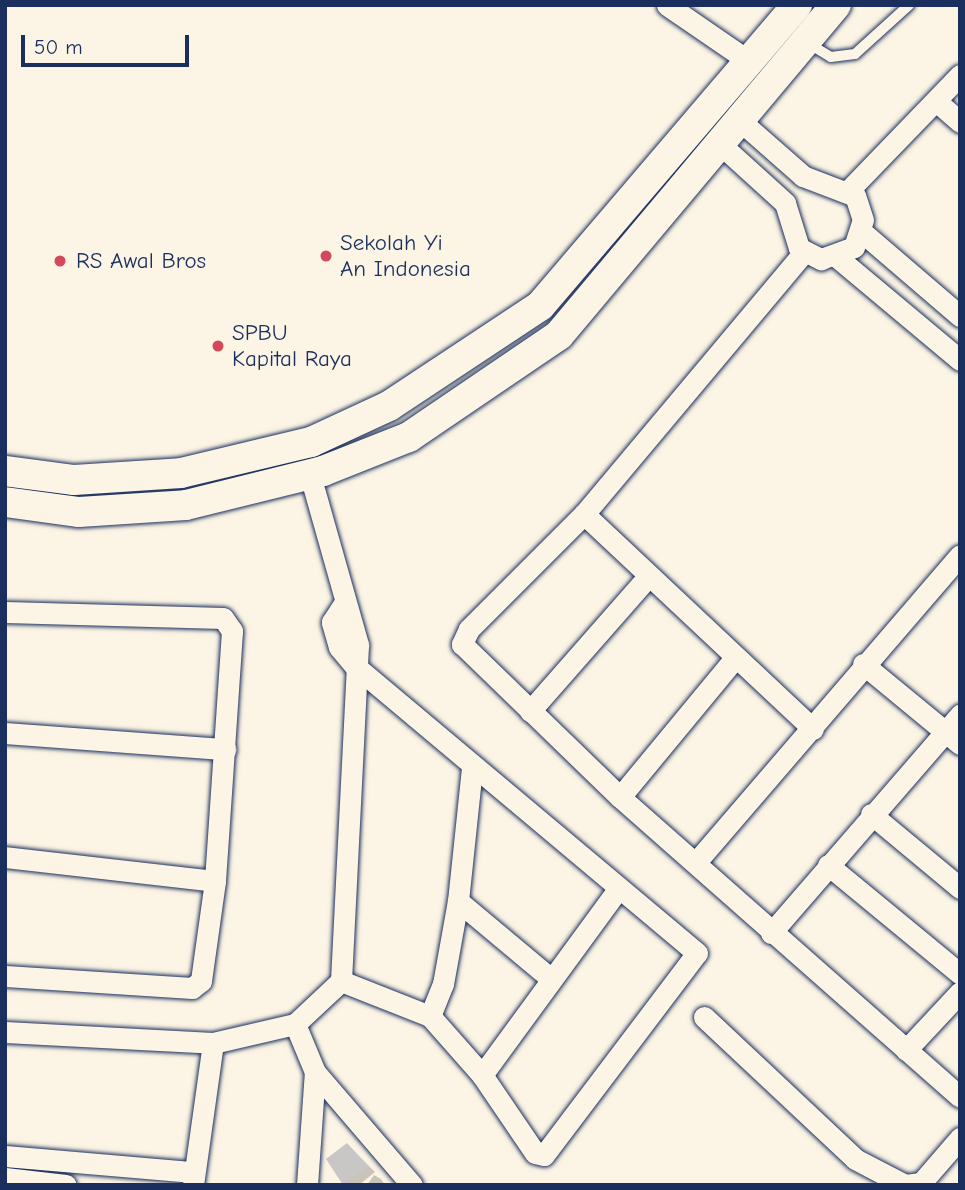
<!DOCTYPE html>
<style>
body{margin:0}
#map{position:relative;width:965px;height:1190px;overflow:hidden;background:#fcf5e5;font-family:"Comic Neue",sans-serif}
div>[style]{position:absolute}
.shadow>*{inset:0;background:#0003}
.building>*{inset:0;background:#c8c7c6}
.roads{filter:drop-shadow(0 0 2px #1b2f5e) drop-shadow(0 0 2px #1b2f5e)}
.service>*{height:10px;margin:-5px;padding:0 5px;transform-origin:5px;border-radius:5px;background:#fcf5e5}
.minor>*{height:21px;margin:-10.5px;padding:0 10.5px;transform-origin:10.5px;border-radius:10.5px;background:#fcf5e5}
.secondary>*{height:30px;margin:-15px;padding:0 15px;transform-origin:15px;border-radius:15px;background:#fcf5e5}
.dots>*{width:19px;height:19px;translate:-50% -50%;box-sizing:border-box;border:4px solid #fcf5e5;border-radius:50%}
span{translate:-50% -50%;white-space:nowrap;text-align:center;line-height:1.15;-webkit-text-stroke:5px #fcf5e5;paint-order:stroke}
.poi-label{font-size:23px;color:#1b2f5e}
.left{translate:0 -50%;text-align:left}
.frame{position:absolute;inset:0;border:7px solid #1b2f5e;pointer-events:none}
.scale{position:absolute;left:21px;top:35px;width:168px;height:32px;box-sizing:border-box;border:4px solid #1b2f5e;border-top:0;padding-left:9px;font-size:21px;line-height:24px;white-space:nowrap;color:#1b2f5e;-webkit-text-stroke:5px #fcf5e5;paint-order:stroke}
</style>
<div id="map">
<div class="shadow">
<div style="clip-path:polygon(348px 1145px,375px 1172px,359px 1185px,345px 1185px,328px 1160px)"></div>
<div style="clip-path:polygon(374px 1175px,381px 1179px,385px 1185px,367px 1185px)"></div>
</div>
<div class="building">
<div style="clip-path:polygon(347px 1143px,369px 1167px,343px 1185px,326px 1159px)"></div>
</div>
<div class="roads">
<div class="service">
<div style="left:806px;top:42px;width:29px;rotate:31deg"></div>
<div style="left:831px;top:57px;width:24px;rotate:-7deg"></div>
<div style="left:855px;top:54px;width:73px;rotate:-42.2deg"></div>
</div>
<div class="minor">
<div style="left:667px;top:5px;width:97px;rotate:34.5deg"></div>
<div style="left:936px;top:101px;width:32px;rotate:41deg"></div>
<div style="left:720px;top:144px;width:88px;rotate:42.2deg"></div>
<div style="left:785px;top:203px;width:47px;rotate:72.7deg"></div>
<div style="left:799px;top:248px;width:25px;rotate:27deg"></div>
<div style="left:821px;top:259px;width:35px;rotate:-20deg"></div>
<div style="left:854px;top:247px;width:28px;rotate:-72deg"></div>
<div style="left:863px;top:220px;width:25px;rotate:-108deg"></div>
<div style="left:855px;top:196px;width:56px;rotate:-159deg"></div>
<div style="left:803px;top:176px;width:88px;rotate:-138.7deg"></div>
<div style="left:849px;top:190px;width:160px;rotate:-46deg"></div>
<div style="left:862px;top:232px;width:129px;rotate:40.6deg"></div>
<div style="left:804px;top:252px;width:342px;rotate:130deg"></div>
<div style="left:584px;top:514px;width:163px;rotate:135deg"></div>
<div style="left:469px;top:629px;width:17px;rotate:115deg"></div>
<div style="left:462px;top:644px;width:220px;rotate:44.1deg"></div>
<div style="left:620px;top:797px;width:453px;rotate:41.4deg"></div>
<div style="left:838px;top:258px;width:159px;rotate:39.9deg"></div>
<div style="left:310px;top:475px;width:177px;rotate:74.2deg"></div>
<div style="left:358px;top:645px;width:336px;rotate:92.9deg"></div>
<div style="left:341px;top:981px;width:63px;rotate:136.9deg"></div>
<div style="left:295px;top:1024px;width:52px;rotate:67.4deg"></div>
<div style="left:315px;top:1072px;width:149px;rotate:49.4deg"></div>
<div style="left:584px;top:514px;width:314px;rotate:43.2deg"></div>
<div style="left:5px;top:612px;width:218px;rotate:1.6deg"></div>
<div style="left:223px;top:618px;width:16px;rotate:55deg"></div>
<div style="left:232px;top:631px;width:251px;rotate:93.9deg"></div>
<div style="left:215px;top:881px;width:101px;rotate:98deg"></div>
<div style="left:201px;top:981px;width:11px;rotate:142deg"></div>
<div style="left:192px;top:988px;width:187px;rotate:-176.3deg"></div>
<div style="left:863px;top:664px;width:126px;rotate:39.5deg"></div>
<div style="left:530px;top:711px;width:177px;rotate:-48.7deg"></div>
<div style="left:5px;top:733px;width:221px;rotate:4.2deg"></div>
<div style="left:620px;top:797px;width:180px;rotate:-50.4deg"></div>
<div style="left:871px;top:814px;width:116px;rotate:39.7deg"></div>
<div style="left:5px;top:857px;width:211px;rotate:6.5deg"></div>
<div style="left:697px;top:861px;width:403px;rotate:-49.3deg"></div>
<div style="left:828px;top:865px;width:171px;rotate:39.5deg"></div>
<div style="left:458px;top:901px;width:120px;rotate:39.9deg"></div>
<div style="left:771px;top:933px;width:289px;rotate:-49.1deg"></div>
<div style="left:341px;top:981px;width:96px;rotate:21.5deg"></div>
<div style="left:430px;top:1016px;width:79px;rotate:48.6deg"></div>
<div style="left:482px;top:1075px;width:94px;rotate:55.8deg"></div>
<div style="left:535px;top:1153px;width:9px;rotate:13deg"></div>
<div style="left:544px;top:1155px;width:253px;rotate:-52.9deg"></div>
<div style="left:697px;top:953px;width:448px;rotate:-140deg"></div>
<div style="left:354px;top:665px;width:23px;rotate:-130deg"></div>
<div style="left:339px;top:647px;width:26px;rotate:-106deg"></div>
<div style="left:332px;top:622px;width:20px;rotate:-57deg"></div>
<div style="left:430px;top:1016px;width:35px;rotate:-68deg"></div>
<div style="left:443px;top:984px;width:84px;rotate:-79.8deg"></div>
<div style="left:458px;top:901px;width:134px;rotate:-84deg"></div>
<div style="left:704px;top:1017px;width:207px;rotate:43.2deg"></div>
<div style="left:855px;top:1159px;width:56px;rotate:27.5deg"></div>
<div style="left:5px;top:1032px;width:208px;rotate:3deg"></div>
<div style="left:213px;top:1043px;width:84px;rotate:-13deg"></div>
<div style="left:906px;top:1050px;width:79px;rotate:-47deg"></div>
<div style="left:482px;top:1075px;width:230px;rotate:-53.8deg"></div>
<div style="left:5px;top:1156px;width:189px;rotate:4.9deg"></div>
<div style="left:5px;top:1178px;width:61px;rotate:6.5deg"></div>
<div style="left:193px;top:1185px;width:143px;rotate:-82deg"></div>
<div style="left:307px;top:1185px;width:113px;rotate:-86deg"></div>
<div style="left:906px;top:1185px;width:15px;rotate:-8deg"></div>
<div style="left:921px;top:1183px;width:60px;rotate:-49.1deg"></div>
</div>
<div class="secondary">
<div style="left:5px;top:471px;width:70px;rotate:7.4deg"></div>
<div style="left:74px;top:480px;width:107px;rotate:-3.7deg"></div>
<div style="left:181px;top:473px;width:134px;rotate:-13.4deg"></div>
<div style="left:311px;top:442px;width:86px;rotate:-24.8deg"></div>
<div style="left:389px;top:406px;width:181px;rotate:-33.5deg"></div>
<div style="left:540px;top:306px;width:396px;rotate:-49.5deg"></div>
<div style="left:5px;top:502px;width:75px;rotate:7.7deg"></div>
<div style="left:79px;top:512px;width:107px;rotate:-3.7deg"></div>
<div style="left:186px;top:505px;width:141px;rotate:-13.9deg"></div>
<div style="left:323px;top:471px;width:92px;rotate:-21.6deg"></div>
<div style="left:409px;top:437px;width:181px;rotate:-34.2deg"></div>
<div style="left:559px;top:335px;width:431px;rotate:-50deg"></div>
</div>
</div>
<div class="dots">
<div style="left:326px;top:256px;background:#d1495b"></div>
<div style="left:60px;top:261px;background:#d1495b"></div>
<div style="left:218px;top:346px;background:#d1495b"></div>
</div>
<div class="poi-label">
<span class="left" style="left:340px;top:256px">Sekolah Yi<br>An Indonesia</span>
<span class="left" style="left:76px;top:261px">RS Awal Bros</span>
<span class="left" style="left:232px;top:346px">SPBU<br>Kapital Raya</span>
</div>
<div class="frame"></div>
<div class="scale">50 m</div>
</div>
